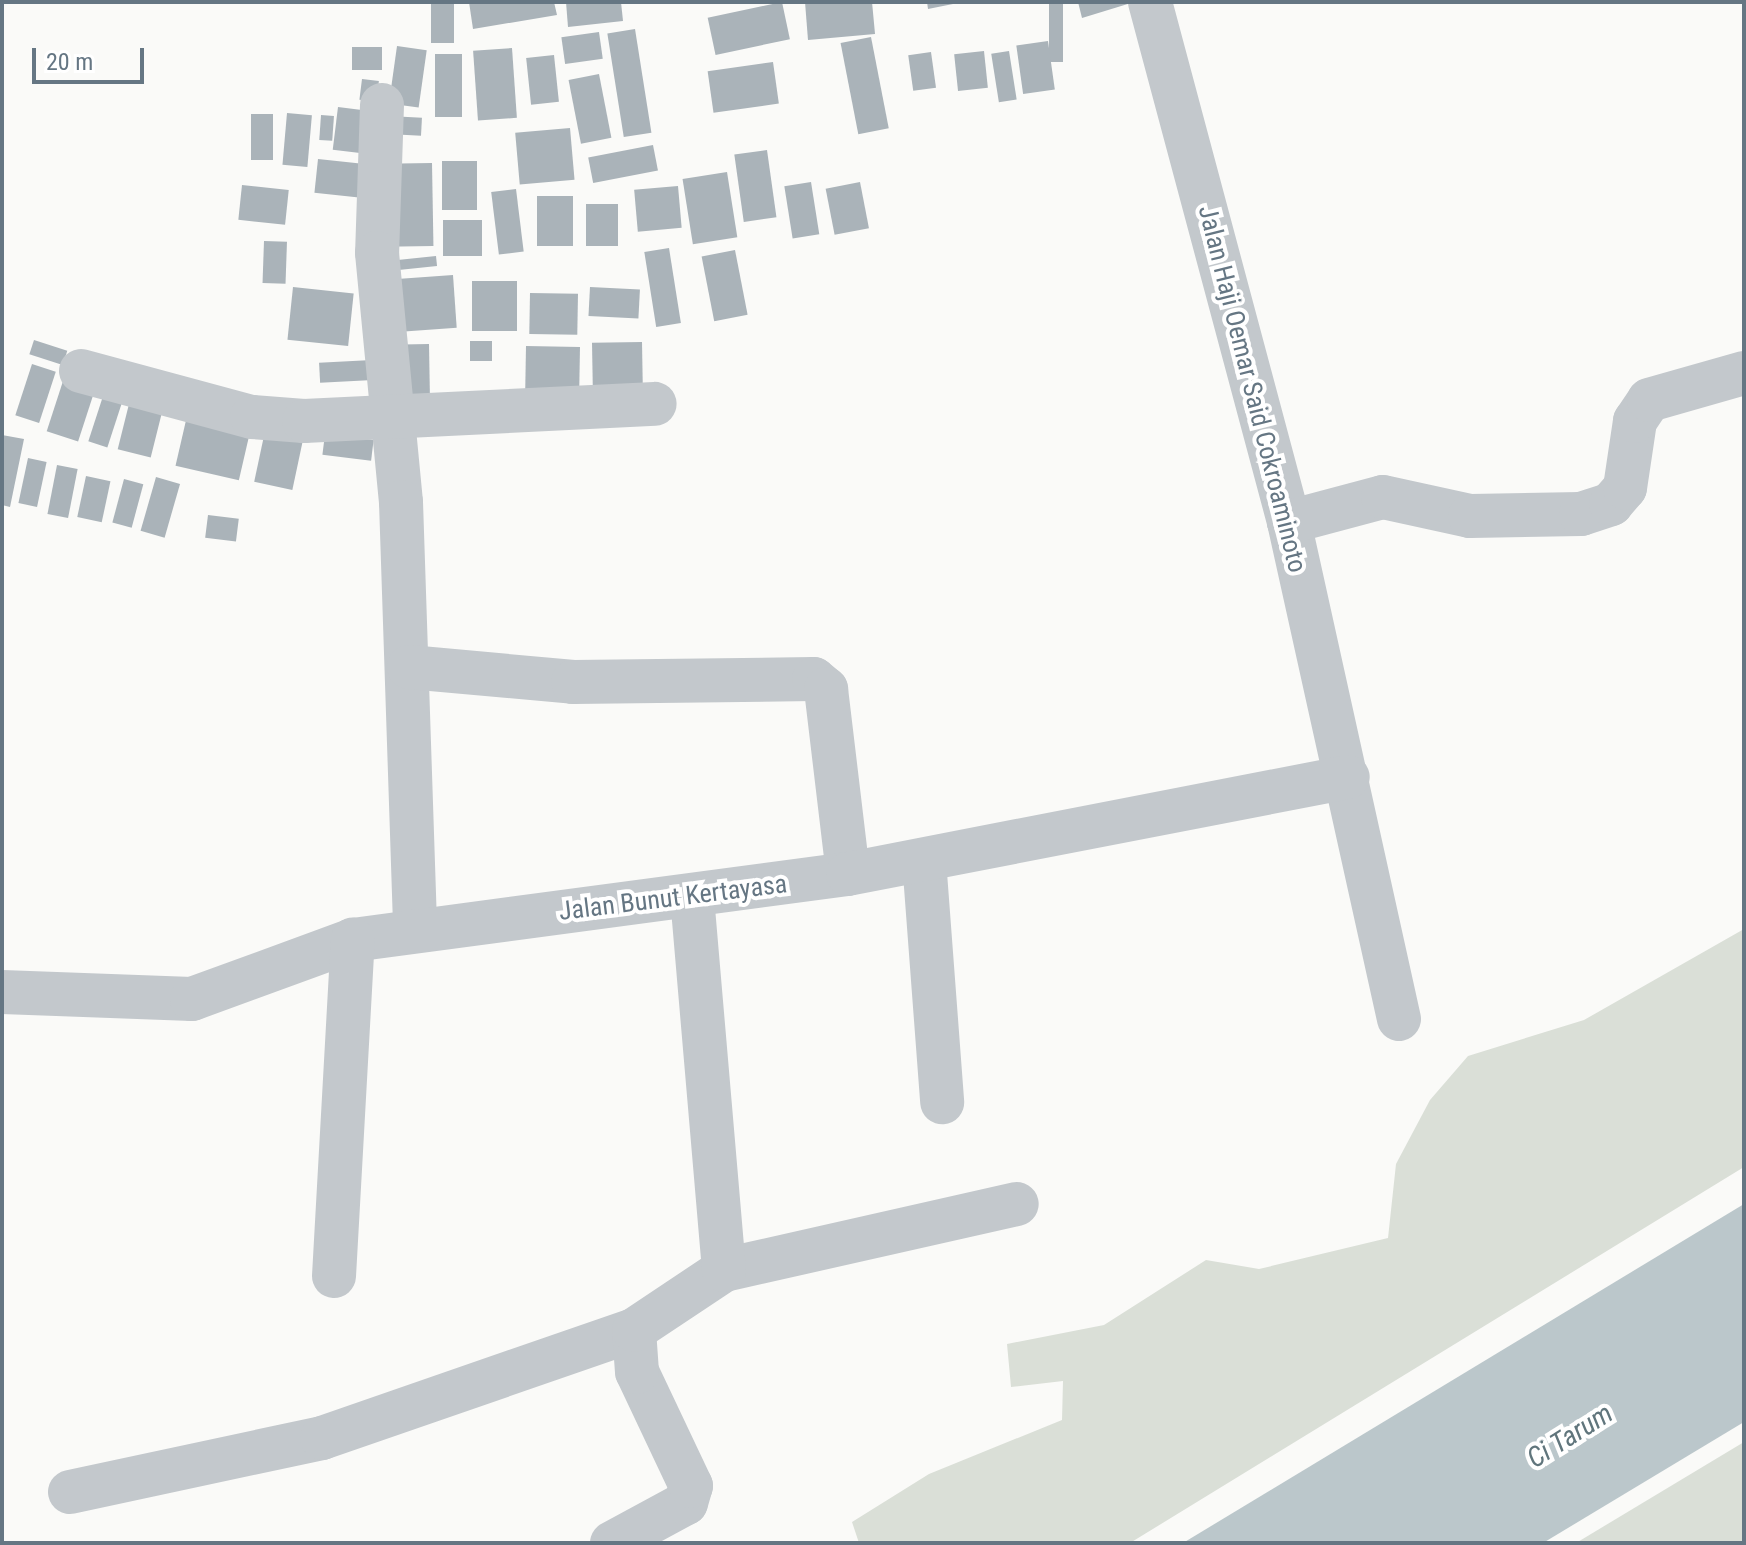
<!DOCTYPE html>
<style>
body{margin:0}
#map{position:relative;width:1746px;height:1545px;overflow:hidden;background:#fafaf8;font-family:"Roboto Condensed",sans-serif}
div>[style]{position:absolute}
.green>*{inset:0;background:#dadfd7}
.water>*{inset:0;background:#bbc7cb}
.building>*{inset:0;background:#aab3b9;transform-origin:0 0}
.minor>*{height:44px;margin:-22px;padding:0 22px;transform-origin:22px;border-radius:22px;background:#c3c8cc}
span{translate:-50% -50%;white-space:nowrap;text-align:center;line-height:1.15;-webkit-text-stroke:8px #fff;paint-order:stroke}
.street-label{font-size:26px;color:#657683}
.water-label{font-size:28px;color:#60757c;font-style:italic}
.frame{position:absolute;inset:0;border:4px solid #657683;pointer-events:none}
.scale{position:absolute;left:32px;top:48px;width:112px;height:36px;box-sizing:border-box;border:4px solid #657683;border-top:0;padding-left:10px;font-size:24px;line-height:28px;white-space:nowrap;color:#657683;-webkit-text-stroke:6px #fff;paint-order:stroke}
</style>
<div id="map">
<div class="green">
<div style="clip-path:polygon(1744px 929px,1744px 1167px,1130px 1543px,859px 1543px,852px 1522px,929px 1474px,1062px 1420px,1063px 1381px,1011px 1387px,1007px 1344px,1104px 1325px,1206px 1260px,1259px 1269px,1388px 1238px,1396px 1164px,1430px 1100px,1468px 1056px,1584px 1020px)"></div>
<div style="clip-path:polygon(1744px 1442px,1744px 1543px,1576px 1543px)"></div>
</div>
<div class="water">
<div style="clip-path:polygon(1744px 1204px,1744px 1422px,1543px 1543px,1183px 1543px)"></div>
</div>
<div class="building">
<div style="left:431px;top:2px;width:23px;height:41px"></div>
<div style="clip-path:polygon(469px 2px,554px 2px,557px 15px,473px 29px)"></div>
<div style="clip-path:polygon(566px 2px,621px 2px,623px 21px,568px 27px)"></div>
<div style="left:782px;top:2px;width:38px;height:76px;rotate:78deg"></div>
<div style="clip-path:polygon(805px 2px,872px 2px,875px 34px,808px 40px)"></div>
<div style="clip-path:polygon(927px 2px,957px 2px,958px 3px,928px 9px)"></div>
<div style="left:1049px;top:2px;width:14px;height:60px"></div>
<div style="clip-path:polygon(1078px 2px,1131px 2px,1131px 3px,1082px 18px)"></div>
<div style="left:635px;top:29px;width:105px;height:28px;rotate:81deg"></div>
<div style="left:599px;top:32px;width:27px;height:38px;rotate:82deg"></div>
<div style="left:871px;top:37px;width:93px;height:31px;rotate:79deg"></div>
<div style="left:1048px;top:41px;width:49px;height:32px;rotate:82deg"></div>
<div style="left:397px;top:46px;width:30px;height:58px;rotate:8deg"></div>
<div style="left:352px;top:47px;width:30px;height:23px"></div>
<div style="left:512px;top:48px;width:70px;height:39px;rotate:86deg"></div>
<div style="left:984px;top:51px;width:37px;height:30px;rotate:84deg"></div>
<div style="left:1009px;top:51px;width:49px;height:18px;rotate:81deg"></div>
<div style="left:931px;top:52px;width:36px;height:23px;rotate:82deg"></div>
<div style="left:435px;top:54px;width:27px;height:63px"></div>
<div style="left:554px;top:55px;width:47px;height:28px;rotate:84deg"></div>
<div style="left:773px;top:62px;width:42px;height:66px;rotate:82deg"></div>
<div style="left:599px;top:74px;width:65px;height:31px;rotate:79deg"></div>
<div style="left:362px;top:79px;width:17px;height:21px;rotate:7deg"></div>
<div style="left:338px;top:107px;width:38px;height:43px;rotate:7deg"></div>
<div style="left:287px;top:113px;width:25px;height:52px;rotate:5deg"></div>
<div style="left:251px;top:114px;width:22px;height:46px"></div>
<div style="left:321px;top:115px;width:13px;height:25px;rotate:4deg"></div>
<div style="left:389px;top:116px;width:33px;height:18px;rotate:3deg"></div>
<div style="left:570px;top:128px;width:52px;height:55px;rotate:85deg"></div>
<div style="left:653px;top:145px;width:26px;height:66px;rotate:79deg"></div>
<div style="left:767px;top:150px;width:68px;height:33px;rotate:82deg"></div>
<div style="left:318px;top:159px;width:47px;height:34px;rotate:6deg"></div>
<div style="left:442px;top:161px;width:35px;height:49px"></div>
<div style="left:432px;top:163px;width:83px;height:49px;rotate:89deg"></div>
<div style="left:727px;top:172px;width:66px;height:45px;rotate:81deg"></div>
<div style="left:811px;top:182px;width:53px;height:27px;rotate:81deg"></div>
<div style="left:860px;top:182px;width:47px;height:35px;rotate:79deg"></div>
<div style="left:242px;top:185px;width:47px;height:35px;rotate:6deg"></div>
<div style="left:678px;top:186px;width:42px;height:44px;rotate:85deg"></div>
<div style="left:516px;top:189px;width:63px;height:25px;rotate:83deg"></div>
<div style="left:537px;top:196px;width:36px;height:50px"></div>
<div style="left:586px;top:204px;width:32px;height:42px"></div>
<div style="left:443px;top:220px;width:39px;height:36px"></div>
<div style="left:264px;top:241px;width:23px;height:42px;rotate:2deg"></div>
<div style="left:669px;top:248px;width:76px;height:25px;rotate:81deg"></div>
<div style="left:735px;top:250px;width:66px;height:34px;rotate:79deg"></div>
<div style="left:436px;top:256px;width:10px;height:58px;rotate:84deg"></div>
<div style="left:453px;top:275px;width:53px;height:70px;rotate:86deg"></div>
<div style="left:472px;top:281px;width:45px;height:50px"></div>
<div style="left:293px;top:287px;width:61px;height:53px;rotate:6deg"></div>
<div style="left:590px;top:287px;width:50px;height:29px;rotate:3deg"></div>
<div style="left:530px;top:293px;width:48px;height:41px;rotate:1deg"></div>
<div style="left:34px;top:340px;width:35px;height:15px;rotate:18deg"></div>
<div style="left:470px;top:341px;width:22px;height:20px"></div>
<div style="left:642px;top:342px;width:43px;height:50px;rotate:89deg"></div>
<div style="left:429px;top:344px;width:52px;height:41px;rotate:89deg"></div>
<div style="left:526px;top:346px;width:54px;height:47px;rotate:1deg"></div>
<div style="left:372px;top:360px;width:20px;height:53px;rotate:87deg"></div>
<div style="left:32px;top:364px;width:25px;height:54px;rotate:18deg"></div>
<div style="left:64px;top:378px;width:33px;height:56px;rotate:18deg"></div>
<div style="left:105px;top:390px;width:20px;height:54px;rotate:18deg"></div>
<div style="left:131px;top:396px;width:34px;height:55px;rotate:14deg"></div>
<div style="left:187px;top:416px;width:65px;height:51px;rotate:13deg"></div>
<div style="left:265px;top:431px;width:39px;height:52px;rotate:12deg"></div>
<div style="left:325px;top:434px;width:49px;height:21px;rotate:7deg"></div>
<div style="clip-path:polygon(2px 435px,24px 439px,10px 507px,2px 505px)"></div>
<div style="left:28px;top:458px;width:19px;height:46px;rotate:12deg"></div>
<div style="left:57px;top:465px;width:21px;height:50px;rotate:11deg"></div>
<div style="left:86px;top:476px;width:25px;height:42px;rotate:12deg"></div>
<div style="left:156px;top:477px;width:25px;height:56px;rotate:16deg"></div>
<div style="left:124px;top:479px;width:20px;height:45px;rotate:15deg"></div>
<div style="left:208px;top:515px;width:31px;height:23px;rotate:7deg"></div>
</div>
<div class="minor">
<div style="left:1150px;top:2px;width:538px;rotate:75.03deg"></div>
<div style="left:1289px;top:522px;width:509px;rotate:77.52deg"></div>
<div style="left:382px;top:105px;width:148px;rotate:91.9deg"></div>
<div style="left:377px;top:253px;width:250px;rotate:84.5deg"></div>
<div style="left:401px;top:502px;width:428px;rotate:88.1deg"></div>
<div style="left:81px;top:371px;width:177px;rotate:15.1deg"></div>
<div style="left:252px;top:417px;width:52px;rotate:4.4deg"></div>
<div style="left:304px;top:421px;width:351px;rotate:-2.8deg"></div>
<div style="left:1289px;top:522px;width:97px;rotate:-14.9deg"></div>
<div style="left:1383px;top:497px;width:89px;rotate:12.3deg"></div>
<div style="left:1470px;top:516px;width:111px;rotate:-1deg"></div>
<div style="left:1581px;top:514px;width:32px;rotate:-18deg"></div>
<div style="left:1611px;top:504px;width:21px;rotate:-49deg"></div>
<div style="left:1625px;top:488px;width:68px;rotate:-81.5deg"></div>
<div style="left:1635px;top:421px;width:25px;rotate:-56deg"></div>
<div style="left:1649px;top:400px;width:99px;rotate:-15.9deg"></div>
<div style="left:409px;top:667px;width:165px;rotate:5.2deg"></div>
<div style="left:573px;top:682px;width:241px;rotate:-0.7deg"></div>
<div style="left:814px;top:679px;width:16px;rotate:40deg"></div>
<div style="left:826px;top:689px;width:186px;rotate:83.2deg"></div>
<div style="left:924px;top:860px;width:243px;rotate:85.7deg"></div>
<div style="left:2px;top:992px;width:190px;rotate:2.1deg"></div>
<div style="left:192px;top:999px;width:171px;rotate:-20.1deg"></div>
<div style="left:353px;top:940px;width:499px;rotate:-7.6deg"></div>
<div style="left:848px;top:874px;width:509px;rotate:-10.98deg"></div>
<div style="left:724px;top:1270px;width:300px;rotate:-12.7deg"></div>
<div style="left:334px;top:1276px;width:337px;rotate:-86.8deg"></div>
<div style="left:70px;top:1492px;width:258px;rotate:-12.1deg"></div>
<div style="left:322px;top:1438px;width:330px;rotate:-19.1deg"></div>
<div style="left:612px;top:1543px;width:84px;rotate:-28.4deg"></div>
<div style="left:686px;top:1503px;width:18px;rotate:-74deg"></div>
<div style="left:691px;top:1486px;width:126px;rotate:-115.3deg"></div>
<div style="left:637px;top:1372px;width:42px;rotate:-94.1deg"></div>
<div style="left:634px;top:1330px;width:108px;rotate:-33.7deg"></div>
<div style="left:724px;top:1270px;width:373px;rotate:-94.9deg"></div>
</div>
<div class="street-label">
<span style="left:1252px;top:389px;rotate:76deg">Jalan Haji Oemar Said Cokroaminoto</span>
<span style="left:673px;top:898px;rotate:-7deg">Jalan Bunut Kertayasa</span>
</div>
<div class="water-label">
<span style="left:1570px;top:1436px;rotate:-32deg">Ci Tarum</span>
</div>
<div class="frame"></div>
<div class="scale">20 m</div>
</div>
